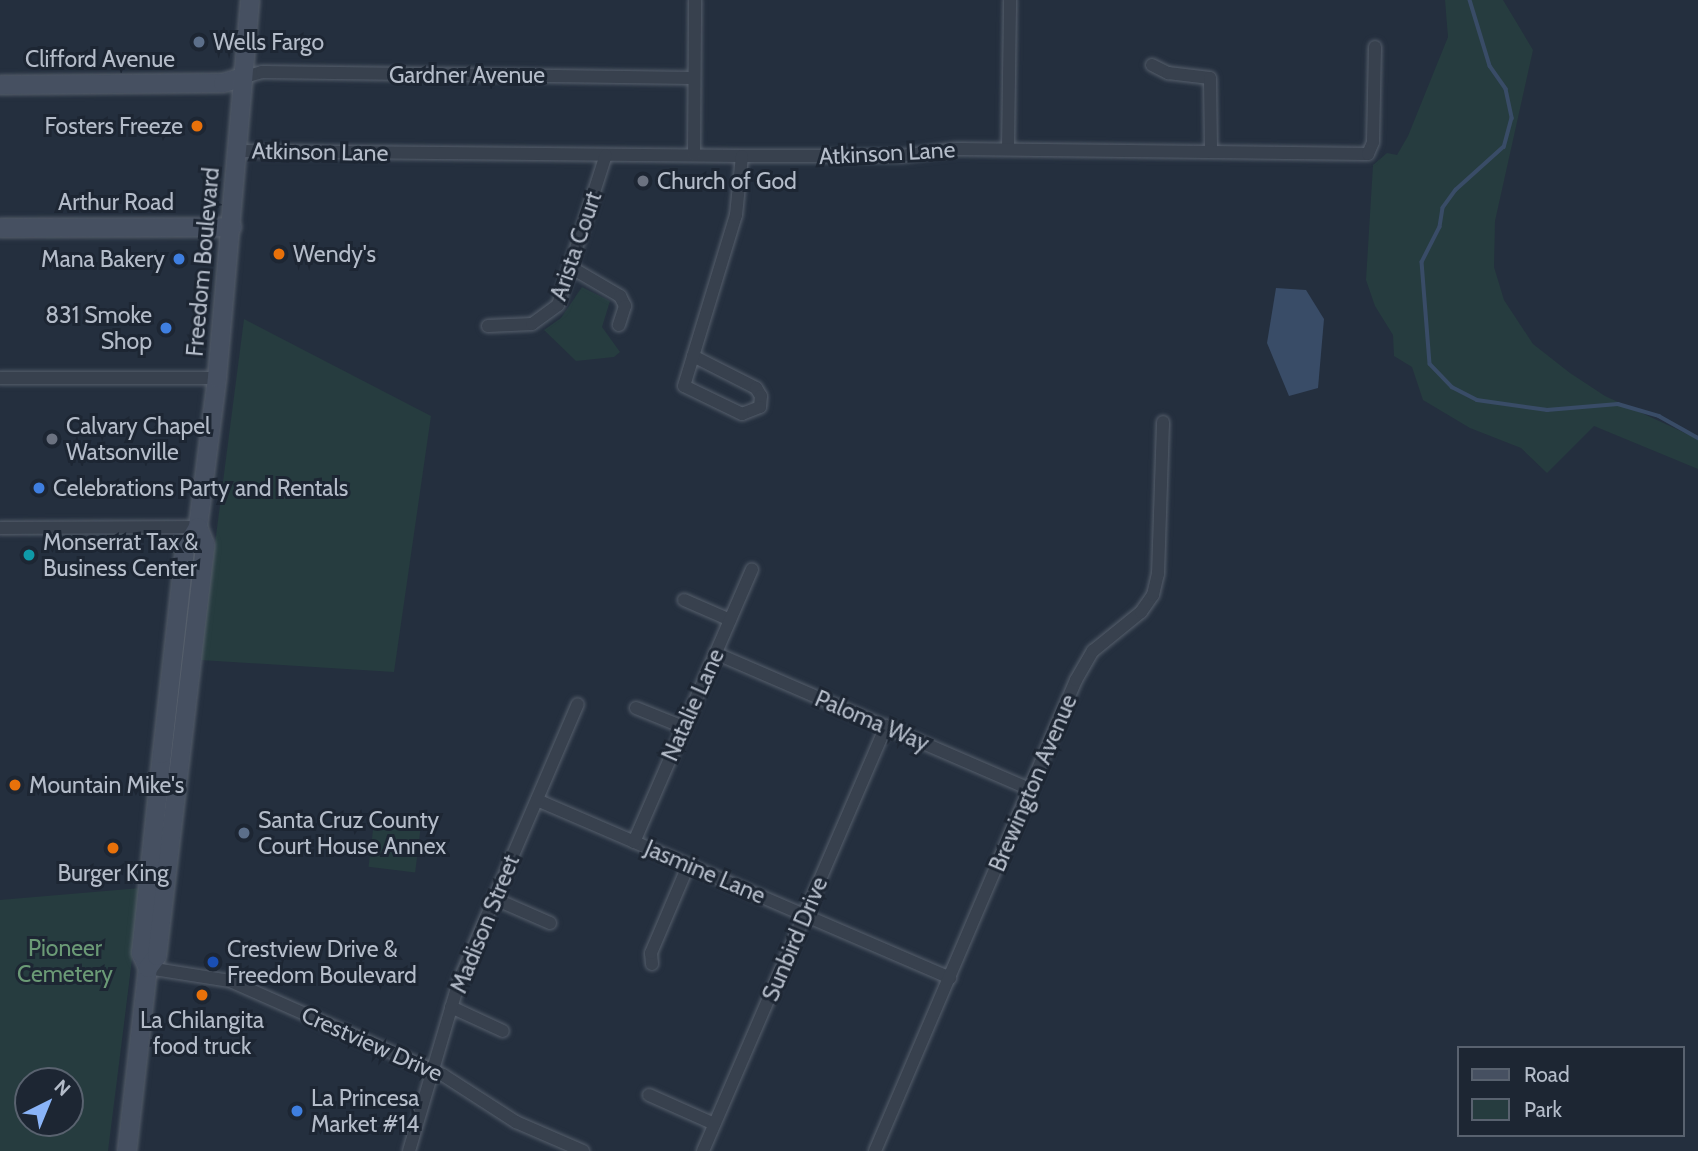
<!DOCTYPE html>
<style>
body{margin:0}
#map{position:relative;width:1698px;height:1151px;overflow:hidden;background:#242f3e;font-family:Cabin,sans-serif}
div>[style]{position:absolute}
.green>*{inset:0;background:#263c3f;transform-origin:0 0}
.water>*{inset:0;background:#394c67}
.stream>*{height:3.5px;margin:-1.75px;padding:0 1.75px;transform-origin:1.75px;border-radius:1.75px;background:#394c67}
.roads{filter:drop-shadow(0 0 2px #565f6c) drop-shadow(0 0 2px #565f6c)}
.street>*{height:12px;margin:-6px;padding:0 6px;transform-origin:6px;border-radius:6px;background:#38414e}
.secondary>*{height:18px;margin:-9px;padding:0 9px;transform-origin:9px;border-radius:9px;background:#465061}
.dots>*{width:19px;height:19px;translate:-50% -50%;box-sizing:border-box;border:4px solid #1d2633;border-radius:50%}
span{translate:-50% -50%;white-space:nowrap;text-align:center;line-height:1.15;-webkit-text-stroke:6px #1d2633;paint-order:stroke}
.poi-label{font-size:23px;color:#b4bcc9}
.left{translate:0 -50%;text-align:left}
.right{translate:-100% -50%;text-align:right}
.street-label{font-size:23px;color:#b4bcc9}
.park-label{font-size:23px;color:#6b9a76}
.legend{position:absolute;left:1457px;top:1046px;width:228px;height:91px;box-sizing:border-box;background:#1d2633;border:2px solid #59626f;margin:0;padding:9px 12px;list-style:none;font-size:21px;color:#b4bcc9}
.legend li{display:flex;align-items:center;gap:14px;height:35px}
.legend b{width:35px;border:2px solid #59626f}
.north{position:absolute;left:14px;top:1067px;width:70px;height:70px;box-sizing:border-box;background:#1d2633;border:2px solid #59626f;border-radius:50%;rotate:43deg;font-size:19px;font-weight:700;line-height:28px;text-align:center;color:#b4bcc9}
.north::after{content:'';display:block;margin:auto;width:24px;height:32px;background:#8ab4f8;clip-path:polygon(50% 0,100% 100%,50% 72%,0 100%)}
</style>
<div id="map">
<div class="green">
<div style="clip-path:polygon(1445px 0,1503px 0,1533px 50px,1495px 221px,1494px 267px,1504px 300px,1533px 344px,1570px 373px,1605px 396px,1698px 439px,1698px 469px,1594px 426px,1547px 473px,1521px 448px,1470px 428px,1423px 400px,1412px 367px,1394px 356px,1393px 335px,1375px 306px,1366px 280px,1373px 165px,1387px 153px,1397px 155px,1408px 136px,1448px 37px)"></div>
<div style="clip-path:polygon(582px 287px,610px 301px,602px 327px,620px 352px,614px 357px,576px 361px,544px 330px,561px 318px)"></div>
<div style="clip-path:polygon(244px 319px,431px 416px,394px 672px,200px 660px)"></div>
<div style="left:374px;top:822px;width:47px;height:45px;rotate:7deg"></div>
<div style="clip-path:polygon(evenodd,141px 888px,108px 1151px,0 1151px,0 900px,141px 888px,28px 1081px,70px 1081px,70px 1123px,28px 1123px,28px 1081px)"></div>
</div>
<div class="water">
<div style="clip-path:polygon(1276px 288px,1306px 290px,1324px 319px,1318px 388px,1289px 396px,1267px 343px)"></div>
</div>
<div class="stream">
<div style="left:1470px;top:0;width:69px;rotate:73.1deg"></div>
<div style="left:1490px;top:66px;width:28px;rotate:55deg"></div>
<div style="left:1506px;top:89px;width:30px;rotate:78deg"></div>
<div style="left:1512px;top:118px;width:30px;rotate:105deg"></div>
<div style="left:1504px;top:147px;width:64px;rotate:138.1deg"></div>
<div style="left:1456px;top:190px;width:22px;rotate:126deg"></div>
<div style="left:1443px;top:208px;width:19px;rotate:99deg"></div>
<div style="left:1440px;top:227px;width:39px;rotate:117deg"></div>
<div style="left:1422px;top:262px;width:102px;rotate:85.5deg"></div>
<div style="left:1430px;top:364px;width:32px;rotate:46deg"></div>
<div style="left:1452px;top:387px;width:28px;rotate:27deg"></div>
<div style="left:1477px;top:400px;width:71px;rotate:8.1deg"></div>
<div style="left:1547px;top:410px;width:71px;rotate:-4.8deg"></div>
<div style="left:1618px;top:404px;width:43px;rotate:16.3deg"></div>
<div style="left:1659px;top:416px;width:45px;rotate:29.4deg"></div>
</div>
<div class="roads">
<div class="street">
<div style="left:1152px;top:65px;width:18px;rotate:27deg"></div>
<div style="left:1168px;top:73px;width:42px;rotate:6.8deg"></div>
<div style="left:1210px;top:78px;width:74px;rotate:89.2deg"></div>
<div style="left:241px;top:78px;width:22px;rotate:-16deg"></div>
<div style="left:262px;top:72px;width:431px;rotate:0.8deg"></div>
<div style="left:1008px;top:149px;width:149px;rotate:-89.2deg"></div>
<div style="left:237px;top:151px;width:505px;rotate:0.57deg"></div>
<div style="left:742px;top:156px;width:159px"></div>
<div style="left:901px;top:156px;width:56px;rotate:-7.1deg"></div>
<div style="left:957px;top:149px;width:411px;rotate:0.7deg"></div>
<div style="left:1368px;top:154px;width:13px;rotate:-67deg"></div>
<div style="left:1373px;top:142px;width:95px;rotate:-88.8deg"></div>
<div style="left:694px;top:155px;width:155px;rotate:-89.6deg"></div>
<div style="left:572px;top:268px;width:56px;rotate:30.3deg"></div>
<div style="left:620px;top:296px;width:11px;rotate:63deg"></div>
<div style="left:625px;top:306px;width:20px;rotate:108deg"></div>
<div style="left:488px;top:326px;width:44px;rotate:-2.6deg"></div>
<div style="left:532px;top:324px;width:32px;rotate:-36deg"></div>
<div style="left:558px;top:305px;width:157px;rotate:-72.3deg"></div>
<div style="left:693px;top:356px;width:71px;rotate:26.9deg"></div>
<div style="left:756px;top:388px;width:9px;rotate:58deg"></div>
<div style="left:761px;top:396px;width:11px;rotate:95deg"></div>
<div style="left:760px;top:407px;width:19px;rotate:159deg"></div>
<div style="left:742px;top:414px;width:64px;rotate:-154.2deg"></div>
<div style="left:684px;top:386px;width:179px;rotate:-73.1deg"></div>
<div style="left:736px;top:215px;width:59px;rotate:-84.2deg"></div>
<div style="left:0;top:378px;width:217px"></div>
<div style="left:0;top:528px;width:198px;rotate:-0.3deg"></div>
<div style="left:684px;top:600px;width:50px;rotate:23.5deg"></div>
<div style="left:715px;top:653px;width:342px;rotate:23.4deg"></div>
<div style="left:636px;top:708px;width:51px;rotate:22deg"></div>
<div style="left:537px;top:800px;width:450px;rotate:23.3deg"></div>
<div style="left:634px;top:842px;width:297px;rotate:-66.6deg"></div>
<div style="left:495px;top:899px;width:60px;rotate:23.6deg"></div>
<div style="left:652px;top:964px;width:11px;rotate:-95deg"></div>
<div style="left:651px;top:953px;width:95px;rotate:-67deg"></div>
<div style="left:148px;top:968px;width:83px;rotate:9deg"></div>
<div style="left:230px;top:981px;width:233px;rotate:23.8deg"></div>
<div style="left:443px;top:1075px;width:87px;rotate:32.8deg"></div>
<div style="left:516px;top:1122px;width:73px;rotate:23.4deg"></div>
<div style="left:451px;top:1007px;width:57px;rotate:24.8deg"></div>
<div style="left:649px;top:1095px;width:71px;rotate:24deg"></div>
<div style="left:409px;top:1151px;width:177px;rotate:-73.6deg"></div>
<div style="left:459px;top:981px;width:301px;rotate:-66.8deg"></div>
<div style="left:703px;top:1151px;width:463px;rotate:-66.7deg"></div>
<div style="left:875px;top:1151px;width:512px;rotate:-66.89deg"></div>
<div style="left:1076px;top:680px;width:34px;rotate:-60deg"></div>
<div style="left:1093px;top:651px;width:62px;rotate:-39.1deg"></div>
<div style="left:1141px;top:612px;width:21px;rotate:-55deg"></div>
<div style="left:1153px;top:595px;width:22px;rotate:-77deg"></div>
<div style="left:1158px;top:574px;width:152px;rotate:-88.1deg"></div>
</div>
<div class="secondary">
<div style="left:0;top:85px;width:223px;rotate:-0.5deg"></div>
<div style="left:223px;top:83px;width:19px;rotate:-16deg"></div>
<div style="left:0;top:228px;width:232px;rotate:-0.2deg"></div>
<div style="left:148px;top:968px;width:17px;rotate:-115deg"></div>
<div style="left:141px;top:953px;width:200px;rotate:-84deg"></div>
<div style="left:162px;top:754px;width:206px;rotate:-83.6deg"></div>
<div style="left:185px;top:549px;width:26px;rotate:-59deg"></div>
<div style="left:198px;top:527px;width:150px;rotate:-82.7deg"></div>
<div style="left:217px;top:378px;width:379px;rotate:-85deg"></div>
<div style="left:127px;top:1151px;width:184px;rotate:-83.5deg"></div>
<div style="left:148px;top:968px;width:15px;rotate:-53deg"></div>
<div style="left:157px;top:956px;width:414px;rotate:-83.3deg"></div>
<div style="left:205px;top:545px;width:19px;rotate:-111deg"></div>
</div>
</div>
<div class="dots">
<div style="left:199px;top:42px;background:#5c6f8a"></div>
<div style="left:197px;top:126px;background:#e8710a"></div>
<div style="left:643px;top:181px;background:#6b7280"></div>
<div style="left:279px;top:254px;background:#e8710a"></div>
<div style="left:179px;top:259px;background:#3f7fe0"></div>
<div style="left:166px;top:328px;background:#3f7fe0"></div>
<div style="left:52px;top:439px;background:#6b7280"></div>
<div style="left:39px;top:488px;background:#3f7fe0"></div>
<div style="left:29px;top:555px;background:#0f9aa8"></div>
<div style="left:15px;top:785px;background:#e8710a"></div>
<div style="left:244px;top:833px;background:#5c6f8a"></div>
<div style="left:113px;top:848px;background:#e8710a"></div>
<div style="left:213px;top:962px;background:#1a4fb4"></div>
<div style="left:202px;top:995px;background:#e8710a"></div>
<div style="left:297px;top:1111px;background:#3f7fe0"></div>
</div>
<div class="poi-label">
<span class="left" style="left:213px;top:42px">Wells Fargo</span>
<span class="right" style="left:183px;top:126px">Fosters Freeze</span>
<span class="left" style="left:657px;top:181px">Church of God</span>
<span class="left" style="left:293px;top:254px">Wendy's</span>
<span class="right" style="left:165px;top:259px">Mana Bakery</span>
<span class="right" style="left:152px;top:328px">831 Smoke<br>Shop</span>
<span class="left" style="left:66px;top:439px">Calvary Chapel<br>Watsonville</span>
<span class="left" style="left:53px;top:488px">Celebrations Party and Rentals</span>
<span class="left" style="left:43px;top:555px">Monserrat Tax &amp;<br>Business Center</span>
<span class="left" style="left:29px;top:785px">Mountain Mike's</span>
<span class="left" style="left:258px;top:833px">Santa Cruz County<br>Court House Annex</span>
<span style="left:113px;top:873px">Burger King</span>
<span class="left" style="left:227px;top:962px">Crestview Drive &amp;<br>Freedom Boulevard</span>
<span style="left:202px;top:1033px">La Chilangita<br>food truck</span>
<span class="left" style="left:311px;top:1111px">La Princesa<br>Market #14</span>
</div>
<div class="street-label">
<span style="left:100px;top:59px">Clifford Avenue</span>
<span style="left:467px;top:75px">Gardner Avenue</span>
<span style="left:320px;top:152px;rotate:1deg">Atkinson Lane</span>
<span style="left:887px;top:153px;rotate:-3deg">Atkinson Lane</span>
<span style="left:116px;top:202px">Arthur Road</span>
<span style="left:576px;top:246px;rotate:-71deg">Arista Court</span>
<span style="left:203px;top:262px;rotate:-85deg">Freedom Boulevard</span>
<span style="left:693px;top:705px;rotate:-66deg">Natalie Lane</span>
<span style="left:872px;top:721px;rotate:23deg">Paloma Way</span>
<span style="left:1033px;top:783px;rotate:-67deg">Brewington Avenue</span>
<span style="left:705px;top:872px;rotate:23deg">Jasmine Lane</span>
<span style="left:485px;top:924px;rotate:-68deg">Madison Street</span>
<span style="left:795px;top:939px;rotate:-67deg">Sunbird Drive</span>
<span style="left:372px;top:1044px;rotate:24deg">Crestview Drive</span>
</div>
<div class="park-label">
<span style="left:65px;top:961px">Pioneer<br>Cemetery</span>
</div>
<ul class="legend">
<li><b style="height:9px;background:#465061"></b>Road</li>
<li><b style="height:19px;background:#263c3f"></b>Park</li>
</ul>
<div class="north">N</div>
</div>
